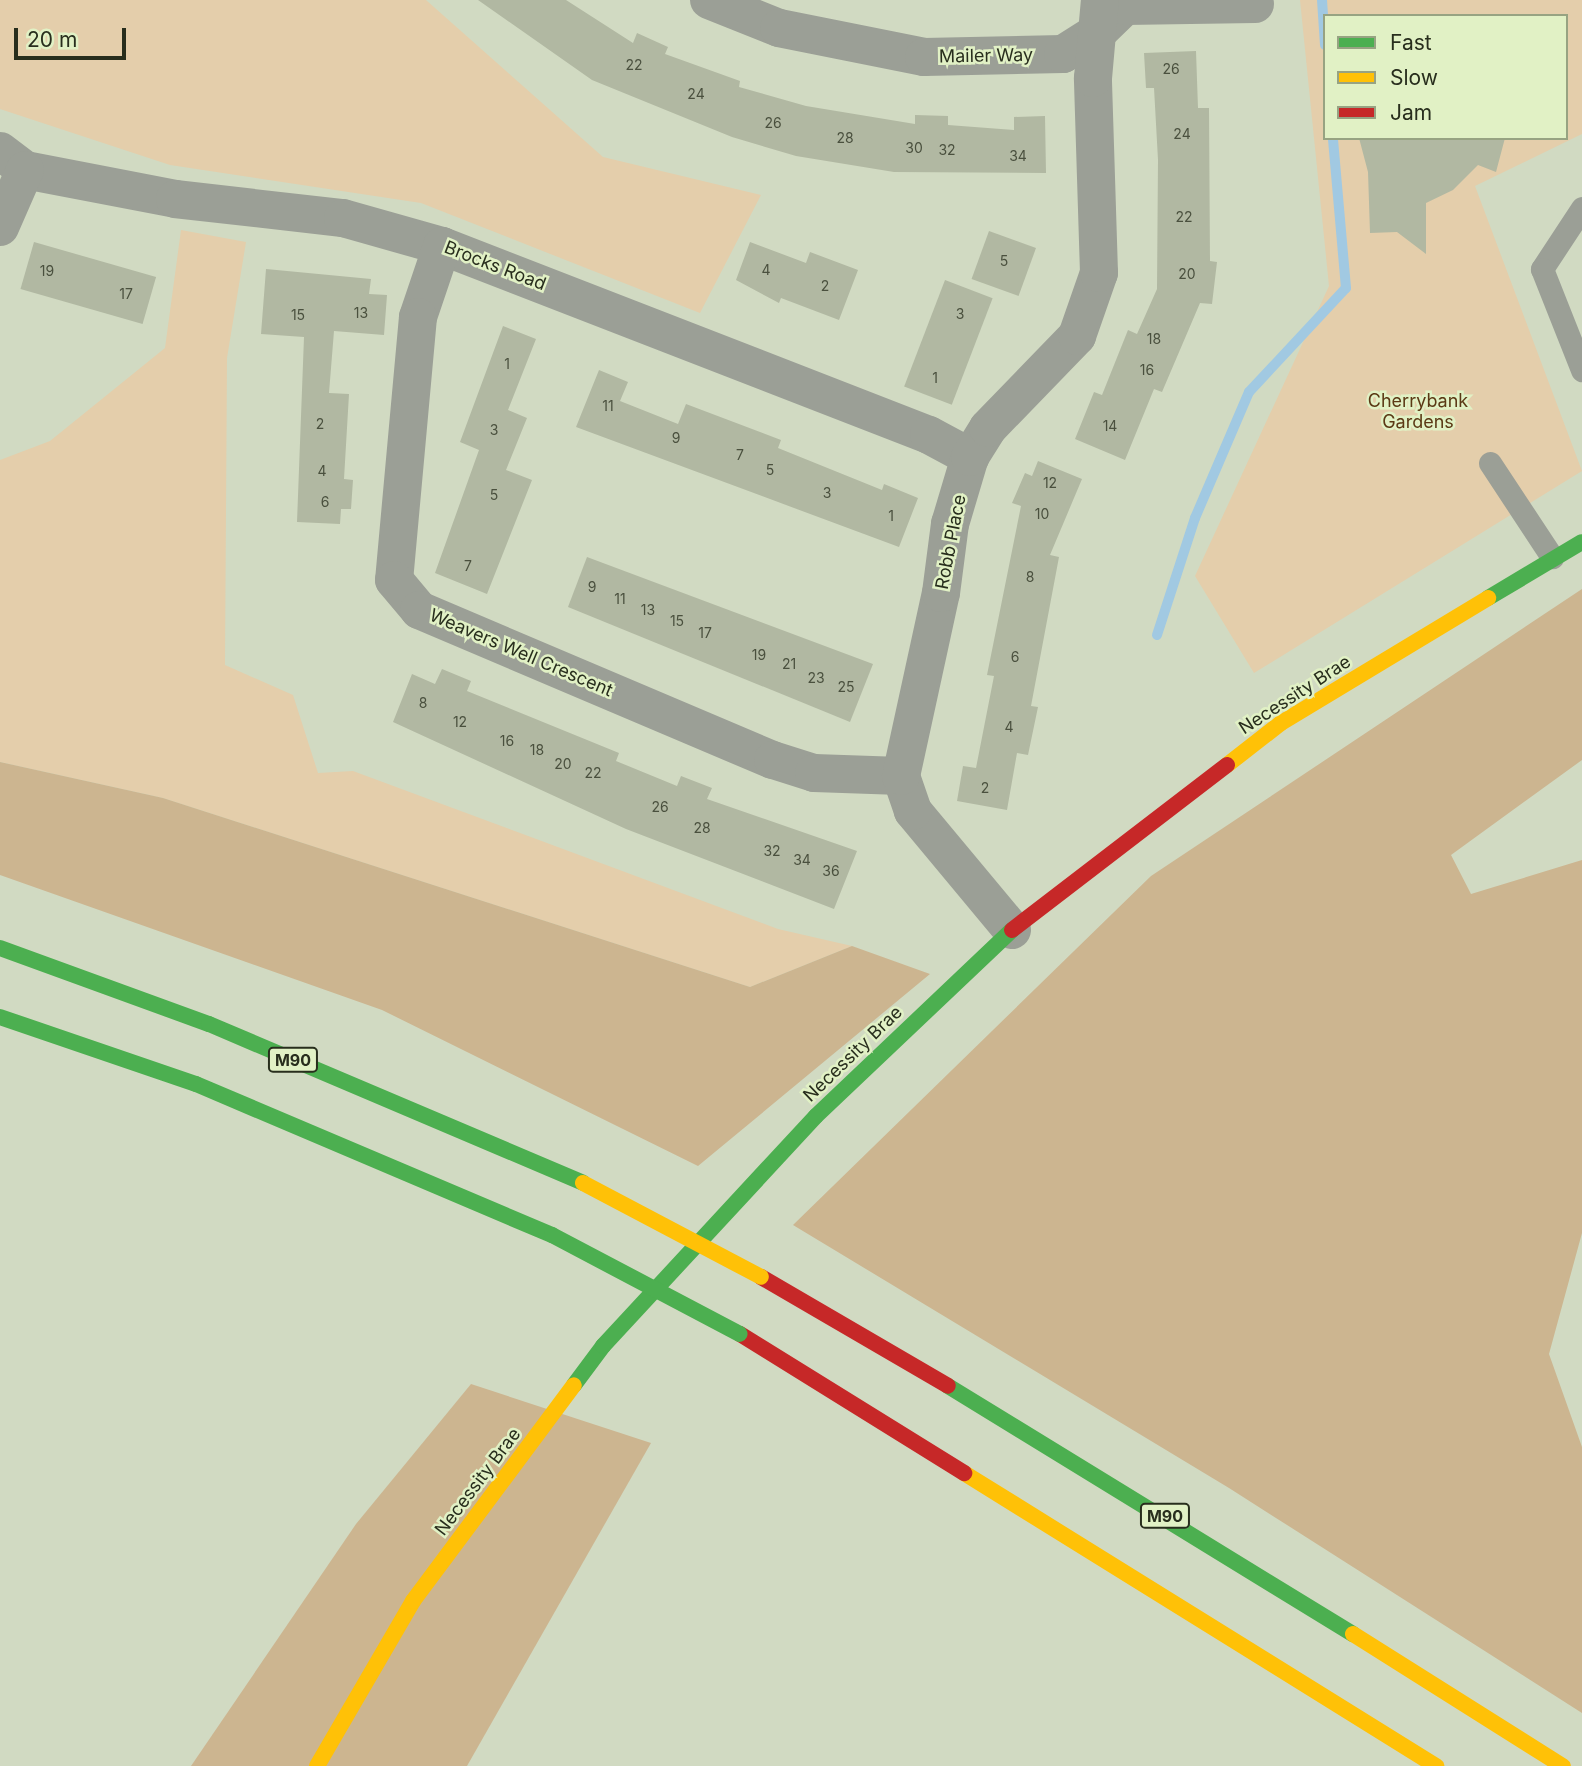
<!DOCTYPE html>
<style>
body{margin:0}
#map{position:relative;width:1582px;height:1766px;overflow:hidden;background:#d1dac2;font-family:Inter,sans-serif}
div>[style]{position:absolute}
.green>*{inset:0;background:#e4ceab}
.forest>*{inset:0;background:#ccb590}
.stream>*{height:10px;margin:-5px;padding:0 5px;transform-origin:5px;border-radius:5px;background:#a1c9e2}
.building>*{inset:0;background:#b1b8a2;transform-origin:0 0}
.lane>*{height:23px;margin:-11.5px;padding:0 11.5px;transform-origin:11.5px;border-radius:11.5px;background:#9b9f96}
.street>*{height:38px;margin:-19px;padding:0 19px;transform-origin:19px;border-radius:19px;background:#9b9f96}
.fast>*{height:16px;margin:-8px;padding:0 8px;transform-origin:8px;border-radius:8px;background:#4caf50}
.slow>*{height:16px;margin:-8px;padding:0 8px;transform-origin:8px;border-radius:8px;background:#ffc107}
.jam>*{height:16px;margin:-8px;padding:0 8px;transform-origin:8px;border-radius:8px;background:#c62828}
.fast-bridge>*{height:16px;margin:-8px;padding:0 8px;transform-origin:8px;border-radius:8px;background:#4caf50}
.slow-bridge>*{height:16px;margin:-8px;padding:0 8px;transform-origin:8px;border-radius:8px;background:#ffc107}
span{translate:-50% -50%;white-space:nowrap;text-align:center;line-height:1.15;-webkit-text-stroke:5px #e1f1c5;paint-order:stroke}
.number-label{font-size:14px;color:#4a503e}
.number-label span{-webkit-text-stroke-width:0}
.shield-label span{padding:2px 5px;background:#e1f1c5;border:2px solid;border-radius:5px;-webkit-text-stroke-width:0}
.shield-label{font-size:16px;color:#282e1d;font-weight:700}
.street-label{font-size:18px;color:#282e1d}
.park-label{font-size:18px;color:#5b3915}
.legend{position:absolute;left:1323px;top:14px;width:245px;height:126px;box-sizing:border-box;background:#e1f1c5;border:2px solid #97a382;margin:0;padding:9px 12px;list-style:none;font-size:21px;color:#282e1d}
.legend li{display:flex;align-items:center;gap:14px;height:35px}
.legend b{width:35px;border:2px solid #97a382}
.scale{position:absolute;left:14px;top:28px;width:112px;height:32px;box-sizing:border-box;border:4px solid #282e1d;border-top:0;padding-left:9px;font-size:21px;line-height:24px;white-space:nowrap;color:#282e1d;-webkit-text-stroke:5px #e1f1c5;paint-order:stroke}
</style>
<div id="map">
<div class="green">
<div style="clip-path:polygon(0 0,426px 0,603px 157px,761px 195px,700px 313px,421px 203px,170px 165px,0 109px)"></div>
<div style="clip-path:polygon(evenodd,1300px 0,1582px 0,1582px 134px,1475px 186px,1582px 471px,1254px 673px,1195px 576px,1329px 286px,1300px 0,1325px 16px,1566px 16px,1566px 138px,1325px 138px,1325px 16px)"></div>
<div style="clip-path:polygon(181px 230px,246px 242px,227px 358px,225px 665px,293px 695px,318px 773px,353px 771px,778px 929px,852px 946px,750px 987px,163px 798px,0 762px,0 460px,50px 441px,165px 348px)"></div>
</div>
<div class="forest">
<div style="clip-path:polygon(1582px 589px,1582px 760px,1451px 855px,1471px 894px,1582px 860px,1582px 1233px,1549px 1354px,1582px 1447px,1582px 1713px,1229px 1488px,793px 1225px,1151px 876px)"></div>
<div style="clip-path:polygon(0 762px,163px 798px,750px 987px,852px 946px,930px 974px,698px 1166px,382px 1010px,0 875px)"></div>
<div style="clip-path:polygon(471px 1384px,651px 1443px,467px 1766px,191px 1766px,356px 1524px)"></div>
</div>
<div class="stream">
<div style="left:1322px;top:0;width:45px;rotate:86.2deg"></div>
<div style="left:1157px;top:635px;width:123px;rotate:-72deg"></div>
<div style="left:1195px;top:518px;width:137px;rotate:-66.8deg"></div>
<div style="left:1249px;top:392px;width:142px;rotate:-47deg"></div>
<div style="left:1346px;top:288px;width:151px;rotate:-95deg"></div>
</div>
<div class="building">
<div style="clip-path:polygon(478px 0,566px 0,633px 43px,637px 33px,668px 47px,665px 54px,740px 81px,739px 87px,806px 106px,915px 124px,915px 115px,948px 116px,948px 125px,1014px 130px,1014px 117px,1045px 116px,1046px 173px,894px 172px,796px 156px,732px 137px,592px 80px)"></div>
<div style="clip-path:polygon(1196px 51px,1198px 108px,1209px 108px,1210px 261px,1217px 262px,1212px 304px,1200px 303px,1162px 392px,1154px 389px,1125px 460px,1075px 439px,1094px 392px,1102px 395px,1128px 330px,1137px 334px,1157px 289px,1158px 160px,1154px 88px,1146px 88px,1144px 53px)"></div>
<div style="clip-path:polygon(1359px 138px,1505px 138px,1496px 172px,1478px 165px,1453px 190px,1426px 203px,1426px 254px,1397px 232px,1370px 233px,1368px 172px)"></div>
<div style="left:989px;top:231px;width:50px;height:51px;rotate:20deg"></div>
<div style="left:34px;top:242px;width:127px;height:49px;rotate:16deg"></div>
<div style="clip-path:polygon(750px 242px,806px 263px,810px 252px,858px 270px,839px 320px,781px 298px,779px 303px,736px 280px)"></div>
<div style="clip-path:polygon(266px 269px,371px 279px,369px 294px,387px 295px,384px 335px,334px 331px,329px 393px,349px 394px,344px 479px,353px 480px,351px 509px,341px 509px,340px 524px,297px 522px,304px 337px,261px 334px)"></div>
<div style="left:945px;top:280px;width:51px;height:114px;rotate:21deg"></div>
<div style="clip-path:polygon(503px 326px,536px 339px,508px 410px,527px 418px,506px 470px,532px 480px,487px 594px,435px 573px,479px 450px,460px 442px)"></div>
<div style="clip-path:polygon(599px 370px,628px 382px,620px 401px,678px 424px,686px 404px,781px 440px,778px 448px,882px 490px,884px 484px,918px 498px,899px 547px,576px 427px)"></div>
<div style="clip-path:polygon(1038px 461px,1082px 479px,1050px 555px,1059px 557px,1031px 706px,1038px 707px,1028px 755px,1017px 753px,1007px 810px,957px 801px,963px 766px,976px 768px,994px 676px,987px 675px,1021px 506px,1012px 503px,1025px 473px,1032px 476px)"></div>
<div style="clip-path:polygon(587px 557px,873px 664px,850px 722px,568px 607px)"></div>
<div style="clip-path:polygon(442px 669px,471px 681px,467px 691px,619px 753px,616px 761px,677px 786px,681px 776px,712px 788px,707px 799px,857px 851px,834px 909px,626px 829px,393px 722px,412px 674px,435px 684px)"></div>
</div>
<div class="lane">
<div style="left:1582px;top:208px;width:73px;rotate:123.3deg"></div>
<div style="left:1542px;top:269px;width:109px;rotate:68.4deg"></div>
<div style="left:1490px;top:463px;width:113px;rotate:56.6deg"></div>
</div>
<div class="street">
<div style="left:709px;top:0;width:75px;rotate:21.8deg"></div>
<div style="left:779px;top:28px;width:148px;rotate:11.3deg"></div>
<div style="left:924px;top:57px;width:139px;rotate:-1.2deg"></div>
<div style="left:1063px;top:54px;width:41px;rotate:-32.2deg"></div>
<div style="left:1098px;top:32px;width:37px;rotate:-44deg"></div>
<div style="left:1125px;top:6px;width:130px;rotate:-0.9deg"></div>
<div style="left:0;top:151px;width:31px;rotate:37deg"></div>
<div style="left:25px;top:170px;width:153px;rotate:10.9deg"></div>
<div style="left:175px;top:199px;width:169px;rotate:6.5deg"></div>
<div style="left:343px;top:218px;width:103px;rotate:15.8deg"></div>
<div style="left:442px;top:246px;width:522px;rotate:21.21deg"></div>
<div style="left:929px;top:435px;width:47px;rotate:28.2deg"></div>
<div style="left:0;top:227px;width:62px;rotate:-66.3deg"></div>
<div style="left:442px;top:246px;width:75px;rotate:108.7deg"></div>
<div style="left:418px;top:317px;width:264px;rotate:95.2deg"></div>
<div style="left:394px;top:580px;width:39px;rotate:50deg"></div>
<div style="left:419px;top:610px;width:384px;rotate:23deg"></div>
<div style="left:773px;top:760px;width:43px;rotate:17.6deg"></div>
<div style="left:814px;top:773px;width:87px;rotate:2deg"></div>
<div style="left:1012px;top:930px;width:155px;rotate:-129.8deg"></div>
<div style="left:913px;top:811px;width:37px;rotate:-109deg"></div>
<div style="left:901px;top:776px;width:187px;rotate:-77.7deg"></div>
<div style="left:941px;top:593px;width:70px;rotate:-82.6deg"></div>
<div style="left:950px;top:524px;width:70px;rotate:-73.4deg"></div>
<div style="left:970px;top:457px;width:34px;rotate:-58deg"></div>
<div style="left:988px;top:428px;width:128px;rotate:-45.9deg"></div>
<div style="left:1077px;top:336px;width:67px;rotate:-70.8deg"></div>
<div style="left:1099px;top:273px;width:195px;rotate:-91.8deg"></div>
<div style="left:1093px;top:78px;width:78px;rotate:-84.9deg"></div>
</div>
<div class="fast">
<div style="left:1488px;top:598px;width:109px;rotate:-30.8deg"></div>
<div style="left:0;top:948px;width:222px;rotate:20deg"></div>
<div style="left:209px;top:1024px;width:406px;rotate:23deg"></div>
<div style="left:0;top:1017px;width:207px;rotate:18.9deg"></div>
<div style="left:196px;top:1084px;width:387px;rotate:23deg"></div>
<div style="left:574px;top:1385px;width:49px;rotate:-53.4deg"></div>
<div style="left:603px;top:1346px;width:313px;rotate:-47.2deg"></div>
<div style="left:816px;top:1116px;width:270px;rotate:-43.5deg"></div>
<div style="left:948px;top:1386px;width:475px;rotate:31.5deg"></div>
</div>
<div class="slow">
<div style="left:1227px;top:765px;width:68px;rotate:-37.9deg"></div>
<div style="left:1281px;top:723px;width:242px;rotate:-31.1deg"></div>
<div style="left:964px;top:1473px;width:556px;rotate:31.83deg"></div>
<div style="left:1353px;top:1634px;width:248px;rotate:32.2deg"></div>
<div style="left:317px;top:1766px;width:191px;rotate:-59.8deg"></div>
<div style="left:413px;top:1601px;width:269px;rotate:-53.3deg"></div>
</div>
<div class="jam">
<div style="left:1012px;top:930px;width:271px;rotate:-37.5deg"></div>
<div style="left:761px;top:1277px;width:216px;rotate:30.2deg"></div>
<div style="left:740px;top:1334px;width:264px;rotate:31.8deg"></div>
</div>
<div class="fast-bridge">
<div style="left:552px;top:1235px;width:212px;rotate:27.8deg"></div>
</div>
<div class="slow-bridge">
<div style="left:583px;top:1183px;width:201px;rotate:27.8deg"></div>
</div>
<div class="number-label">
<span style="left:634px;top:65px">22</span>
<span style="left:1171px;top:69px">26</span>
<span style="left:696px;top:94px">24</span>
<span style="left:773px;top:123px">26</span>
<span style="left:1182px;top:134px">24</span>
<span style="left:845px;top:138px">28</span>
<span style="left:914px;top:148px">30</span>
<span style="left:947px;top:150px">32</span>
<span style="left:1018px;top:156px">34</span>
<span style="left:1184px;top:217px">22</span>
<span style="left:1004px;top:261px">5</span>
<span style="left:766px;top:270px">4</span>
<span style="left:47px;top:271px">19</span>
<span style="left:1187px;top:274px">20</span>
<span style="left:825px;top:286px">2</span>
<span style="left:126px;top:294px">17</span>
<span style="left:361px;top:313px">13</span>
<span style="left:960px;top:314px">3</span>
<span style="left:298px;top:315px">15</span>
<span style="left:1154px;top:339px">18</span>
<span style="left:507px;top:364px">1</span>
<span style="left:1147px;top:370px">16</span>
<span style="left:935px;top:378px">1</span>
<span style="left:608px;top:406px">11</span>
<span style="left:320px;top:424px">2</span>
<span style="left:1110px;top:426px">14</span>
<span style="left:494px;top:430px">3</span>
<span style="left:676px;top:438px">9</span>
<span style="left:740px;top:455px">7</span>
<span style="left:770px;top:470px">5</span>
<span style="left:322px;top:471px">4</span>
<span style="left:1050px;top:483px">12</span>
<span style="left:827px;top:493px">3</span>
<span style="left:494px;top:495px">5</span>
<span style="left:325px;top:502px">6</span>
<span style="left:1042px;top:514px">10</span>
<span style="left:891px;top:516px">1</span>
<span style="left:468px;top:566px">7</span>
<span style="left:1030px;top:577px">8</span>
<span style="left:592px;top:587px">9</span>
<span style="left:620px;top:599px">11</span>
<span style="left:648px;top:610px">13</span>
<span style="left:677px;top:621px">15</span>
<span style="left:705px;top:633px">17</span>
<span style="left:759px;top:655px">19</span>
<span style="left:1015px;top:657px">6</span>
<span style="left:789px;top:664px">21</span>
<span style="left:816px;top:678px">23</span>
<span style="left:846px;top:687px">25</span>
<span style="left:423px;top:703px">8</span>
<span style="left:460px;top:722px">12</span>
<span style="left:1009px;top:727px">4</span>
<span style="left:507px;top:741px">16</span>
<span style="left:537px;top:750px">18</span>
<span style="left:563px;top:764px">20</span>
<span style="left:593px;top:773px">22</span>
<span style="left:985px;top:788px">2</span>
<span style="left:660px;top:807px">26</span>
<span style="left:702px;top:828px">28</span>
<span style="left:772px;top:851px">32</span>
<span style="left:802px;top:860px">34</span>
<span style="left:831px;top:871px">36</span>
</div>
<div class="shield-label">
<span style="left:293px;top:1060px">M90</span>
<span style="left:1165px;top:1516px">M90</span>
</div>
<div class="street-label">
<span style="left:986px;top:56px;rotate:-1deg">Mailer Way</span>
<span style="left:495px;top:266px;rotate:21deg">Brocks Road</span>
<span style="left:951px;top:542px;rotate:-79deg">Robb Place</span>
<span style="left:521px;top:653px;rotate:23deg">Weavers Well Crescent</span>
<span style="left:1295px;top:695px;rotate:-33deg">Necessity Brae</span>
<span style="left:853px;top:1054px;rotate:-44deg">Necessity Brae</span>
<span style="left:478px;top:1482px;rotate:-53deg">Necessity Brae</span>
</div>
<div class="park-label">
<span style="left:1418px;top:412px">Cherrybank<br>Gardens</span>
</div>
<ul class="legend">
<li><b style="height:9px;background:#4caf50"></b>Fast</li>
<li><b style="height:9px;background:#ffc107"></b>Slow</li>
<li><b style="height:9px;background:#c62828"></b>Jam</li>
</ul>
<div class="scale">20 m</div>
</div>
